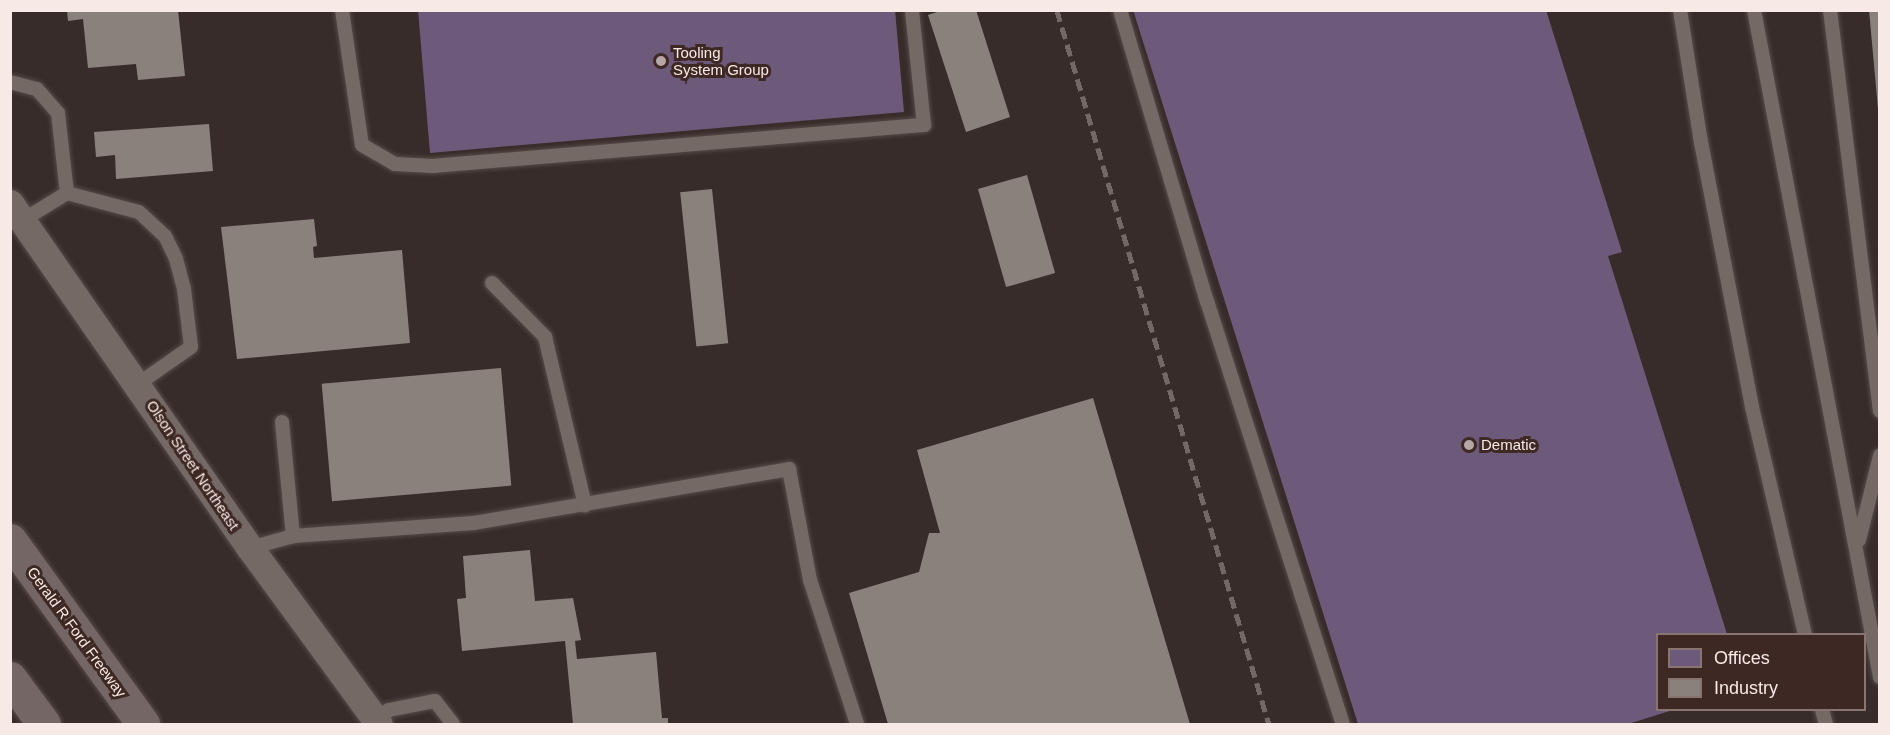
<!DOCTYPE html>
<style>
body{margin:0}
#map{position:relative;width:1890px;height:735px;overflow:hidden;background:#382c2a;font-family:Arial,sans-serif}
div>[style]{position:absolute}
.offices>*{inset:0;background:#6d597a}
.industry>*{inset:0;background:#8a817c;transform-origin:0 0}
.roads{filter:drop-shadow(0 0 2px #564b49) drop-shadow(0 0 2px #564b49)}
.lane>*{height:14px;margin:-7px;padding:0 7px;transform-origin:7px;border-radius:7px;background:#756966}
.street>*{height:27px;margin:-13.5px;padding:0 13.5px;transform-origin:13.5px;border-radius:13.5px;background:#756966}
.highway>*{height:33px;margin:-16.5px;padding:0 16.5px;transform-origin:16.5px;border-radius:16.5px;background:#746664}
.rail>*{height:4.5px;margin-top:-2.25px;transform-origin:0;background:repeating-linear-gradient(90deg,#746866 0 12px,transparent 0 18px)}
.dots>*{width:16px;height:16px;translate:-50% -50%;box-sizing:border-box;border:3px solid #3e2824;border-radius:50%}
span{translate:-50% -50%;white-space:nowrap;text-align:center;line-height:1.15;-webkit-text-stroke:6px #3e2824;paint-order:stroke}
.poi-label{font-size:15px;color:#f7e9e5}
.left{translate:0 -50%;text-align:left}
.street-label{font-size:15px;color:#f7e9e5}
.frame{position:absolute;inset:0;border:12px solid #f7e9e5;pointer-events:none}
.legend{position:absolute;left:1656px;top:633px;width:210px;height:78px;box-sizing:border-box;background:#3e2824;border:2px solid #887571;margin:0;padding:8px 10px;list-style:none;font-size:18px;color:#f7e9e5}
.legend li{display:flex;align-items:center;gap:12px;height:30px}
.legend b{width:30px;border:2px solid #887571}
</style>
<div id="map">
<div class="offices">
<div style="clip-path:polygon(418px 10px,895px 10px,904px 112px,430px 153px)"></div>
<div style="clip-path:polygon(1133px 10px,1546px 10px,1622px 252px,1608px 256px,1727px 634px,1658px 634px,1658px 710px,1673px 710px,1628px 724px,1358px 724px)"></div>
</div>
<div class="industry">
<div style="clip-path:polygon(67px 10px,178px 10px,185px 76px,138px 80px,136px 64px,88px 68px,83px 19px,68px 21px)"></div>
<div style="clip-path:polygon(943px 10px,976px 10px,1010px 117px,966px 132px,928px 15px)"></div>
<div style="clip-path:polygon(1869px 10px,1880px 10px,1880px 109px,1878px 109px)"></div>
<div style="clip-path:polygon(209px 124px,213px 171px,116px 179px,115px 155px,96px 157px,94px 132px)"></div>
<div style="left:1027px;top:175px;width:102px;height:51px;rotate:74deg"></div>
<div style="left:712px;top:189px;width:155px;height:32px;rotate:84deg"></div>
<div style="clip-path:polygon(314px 219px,317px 246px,313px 247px,314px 258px,402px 250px,410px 343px,237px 359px,221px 227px)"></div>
<div style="left:501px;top:368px;width:118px;height:180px;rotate:85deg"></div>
<div style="clip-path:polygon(1093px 398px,1190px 724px,888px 724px,849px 593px,919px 572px,929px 533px,940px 533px,917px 450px)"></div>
<div style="clip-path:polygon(530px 550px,535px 601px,573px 598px,581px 640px,575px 641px,577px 659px,656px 652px,662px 718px,668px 718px,668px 724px,573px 724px,565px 641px,462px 651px,457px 599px,466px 598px,463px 556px)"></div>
</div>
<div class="roads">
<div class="lane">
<div style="left:342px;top:10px;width:136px;rotate:81.6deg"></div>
<div style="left:362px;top:145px;width:38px;rotate:30deg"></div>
<div style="left:395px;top:164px;width:38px;rotate:3deg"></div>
<div style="left:433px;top:166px;width:493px;rotate:-4.8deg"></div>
<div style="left:924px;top:125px;width:116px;rotate:-96deg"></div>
<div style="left:1120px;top:10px;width:304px;rotate:73.4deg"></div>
<div style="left:1207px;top:301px;width:444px;rotate:72.2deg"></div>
<div style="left:1680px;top:10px;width:134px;rotate:81deg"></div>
<div style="left:1701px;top:142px;width:270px;rotate:79.1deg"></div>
<div style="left:1752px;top:407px;width:233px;rotate:76.9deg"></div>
<div style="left:1754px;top:10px;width:679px;rotate:79.3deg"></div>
<div style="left:1830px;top:10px;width:404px;rotate:82.9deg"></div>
<div style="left:10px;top:82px;width:28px;rotate:15deg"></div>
<div style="left:37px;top:89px;width:32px;rotate:49deg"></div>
<div style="left:58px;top:113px;width:81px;rotate:83.6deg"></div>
<div style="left:67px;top:193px;width:74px;rotate:14.8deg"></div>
<div style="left:139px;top:212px;width:35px;rotate:43deg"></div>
<div style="left:165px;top:236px;width:25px;rotate:64deg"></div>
<div style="left:176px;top:259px;width:31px;rotate:75deg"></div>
<div style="left:184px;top:289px;width:58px;rotate:83.1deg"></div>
<div style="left:191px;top:347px;width:65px;rotate:145.1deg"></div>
<div style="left:23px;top:220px;width:52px;rotate:-31.5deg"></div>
<div style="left:492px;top:283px;width:76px;rotate:45.5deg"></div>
<div style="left:545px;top:337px;width:173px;rotate:76.6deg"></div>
<div style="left:282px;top:422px;width:115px;rotate:84.5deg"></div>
<div style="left:1859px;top:540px;width:87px;rotate:-76deg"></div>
<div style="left:250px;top:548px;width:45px;rotate:-15.6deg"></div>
<div style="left:293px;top:536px;width:181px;rotate:-4.1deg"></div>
<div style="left:474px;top:523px;width:320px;rotate:-9.7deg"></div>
<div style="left:789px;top:469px;width:113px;rotate:79.3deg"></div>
<div style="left:810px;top:580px;width:151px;rotate:71.9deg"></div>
<div style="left:1822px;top:710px;width:15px;rotate:74deg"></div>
<div style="left:375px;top:720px;width:17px;rotate:-36deg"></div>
<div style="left:389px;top:710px;width:47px;rotate:-11.1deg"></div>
<div style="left:435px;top:701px;width:29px;rotate:52deg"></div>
</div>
<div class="street">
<div style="left:10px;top:203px;width:420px;rotate:55.2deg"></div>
<div style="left:250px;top:548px;width:218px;rotate:53.8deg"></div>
</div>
<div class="highway">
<div style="left:10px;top:540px;width:227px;rotate:54.1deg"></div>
<div style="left:10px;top:678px;width:57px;rotate:53.5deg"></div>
</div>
</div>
<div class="rail">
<div style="left:1057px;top:10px;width:745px;rotate:73.46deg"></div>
</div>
<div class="dots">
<div style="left:661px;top:61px;background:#b4a7a4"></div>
<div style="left:1469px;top:445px;background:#b4a7a4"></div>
</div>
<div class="poi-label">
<span class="left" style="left:673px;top:61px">Tooling<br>System Group</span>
<span class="left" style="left:1481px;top:445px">Dematic</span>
</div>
<div class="street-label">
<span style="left:193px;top:465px;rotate:56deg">Olson Street Northeast</span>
<span style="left:77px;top:632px;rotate:54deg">Gerald R Ford Freeway</span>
</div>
<div class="frame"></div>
<ul class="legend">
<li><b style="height:16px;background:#6d597a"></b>Offices</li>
<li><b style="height:16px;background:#8a817c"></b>Industry</li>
</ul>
</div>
